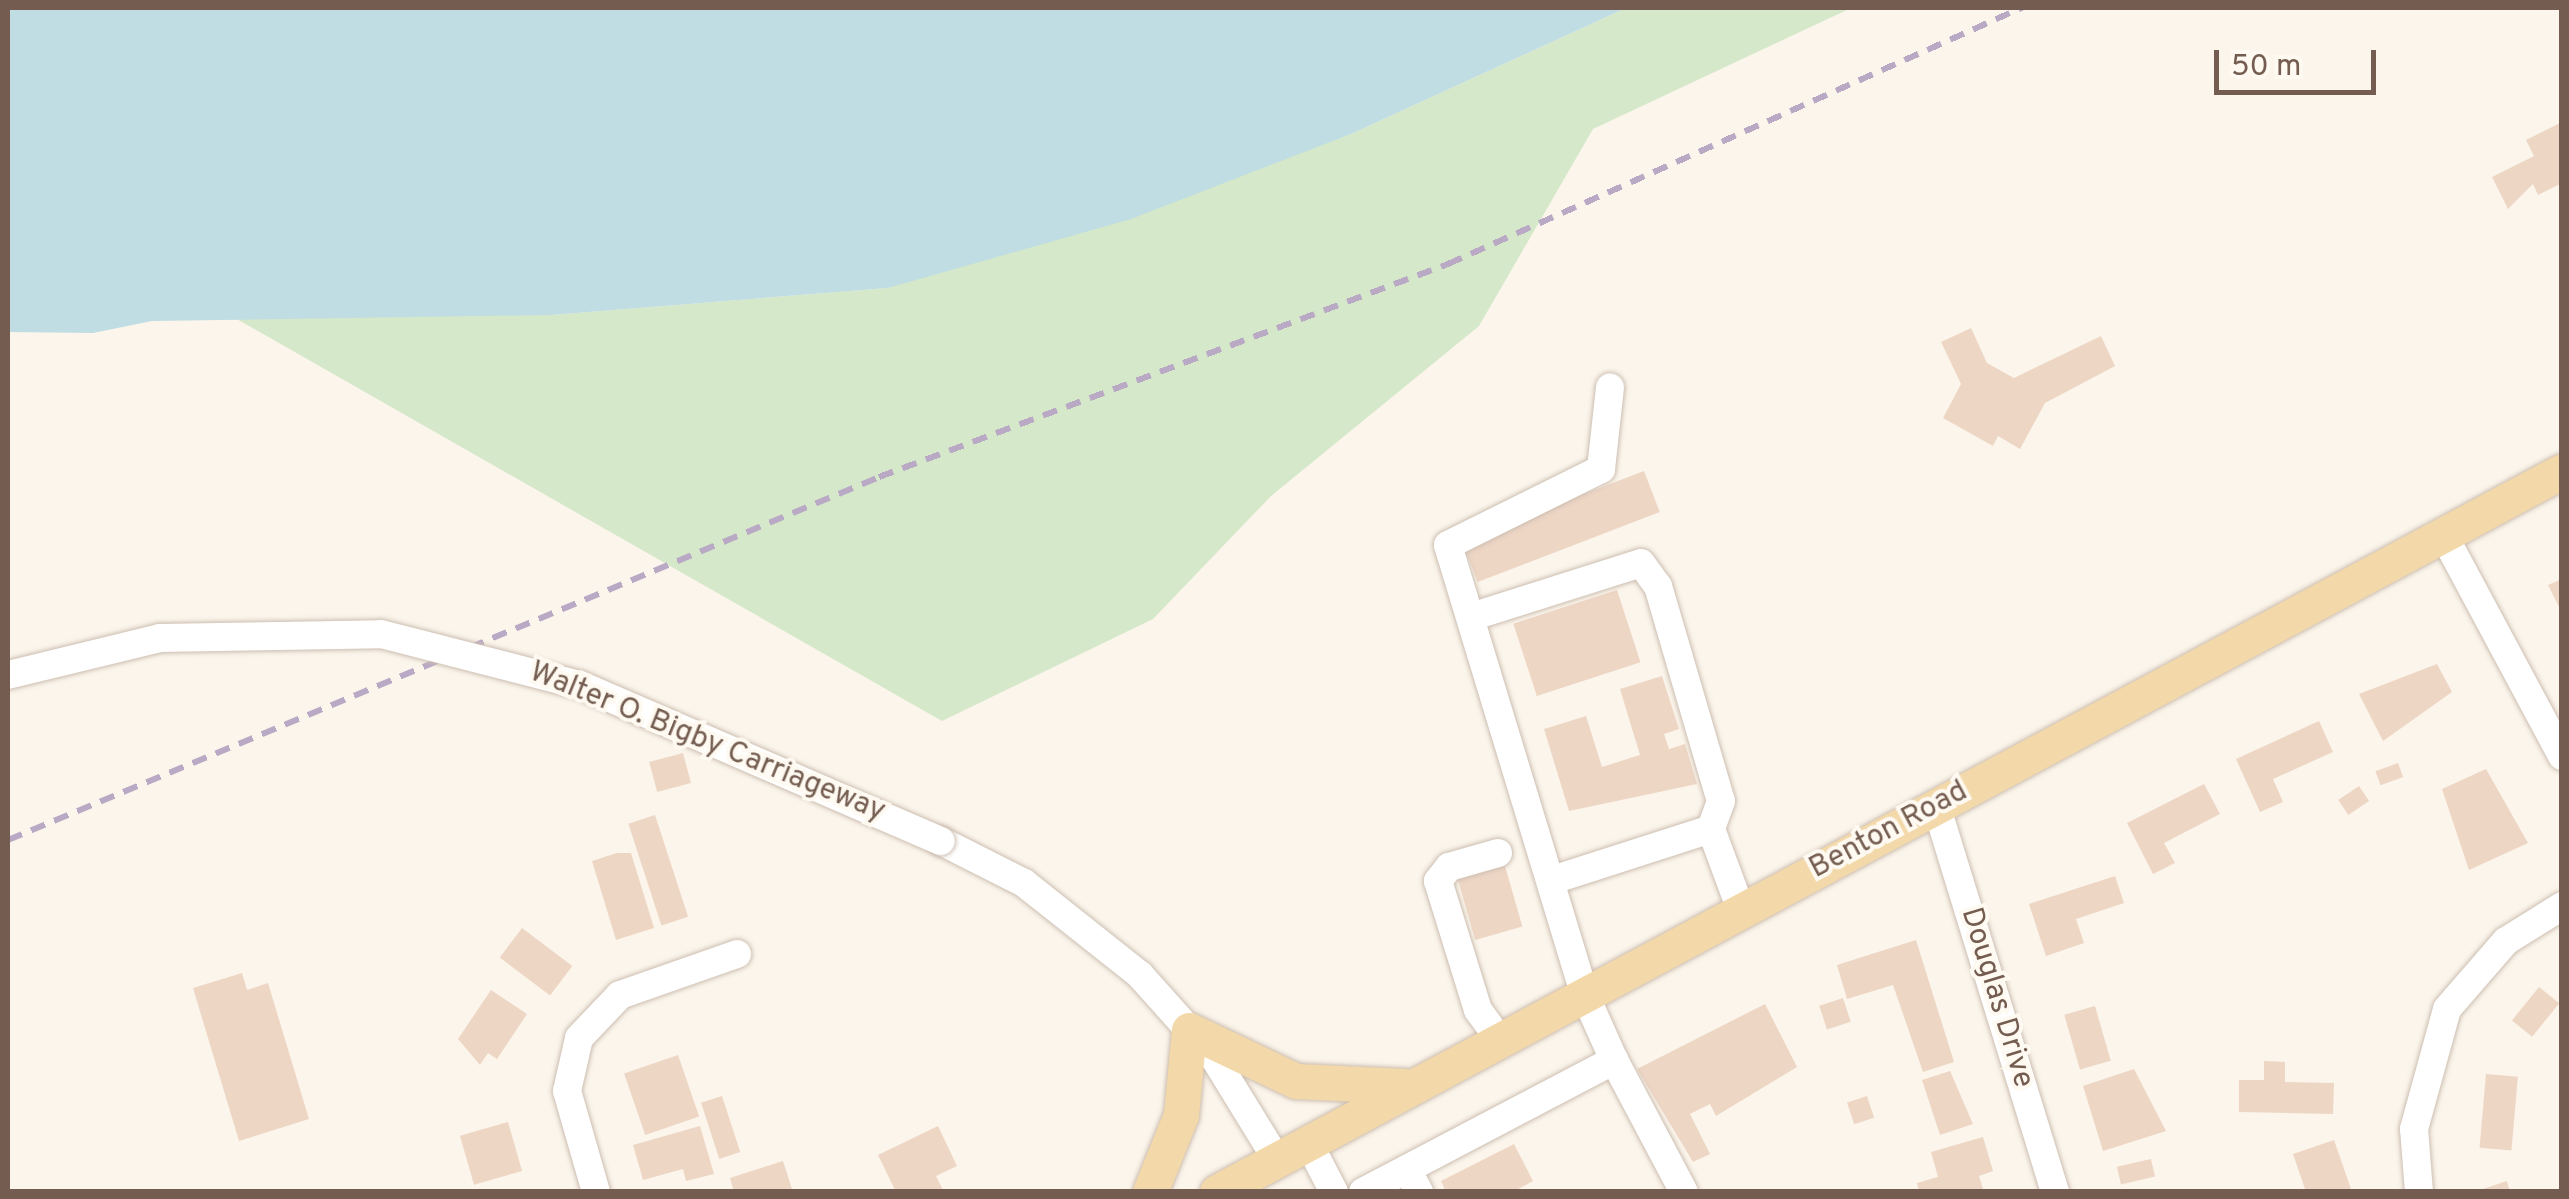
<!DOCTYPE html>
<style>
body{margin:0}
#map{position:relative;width:2569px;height:1199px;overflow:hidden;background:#fbf5eb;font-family:Overpass,sans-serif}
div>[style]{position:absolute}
.green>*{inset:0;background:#d5e8ca}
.water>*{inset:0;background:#c0dde3}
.building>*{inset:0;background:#eed6c5;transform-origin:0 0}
.roads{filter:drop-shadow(0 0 2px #cdbeb1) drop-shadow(0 0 2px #cdbeb1)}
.minor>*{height:28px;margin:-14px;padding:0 14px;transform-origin:14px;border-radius:14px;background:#fff}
.major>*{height:35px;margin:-17.5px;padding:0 17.5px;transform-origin:17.5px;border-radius:17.5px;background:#f3d9aa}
.rail>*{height:6px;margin-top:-3px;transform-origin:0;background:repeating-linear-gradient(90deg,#b9a9c5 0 15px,transparent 0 25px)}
.bridges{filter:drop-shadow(0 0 2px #cdbeb1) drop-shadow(0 0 2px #cdbeb1)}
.minor-bridge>*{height:28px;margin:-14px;padding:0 14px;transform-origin:14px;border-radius:14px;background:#fff}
span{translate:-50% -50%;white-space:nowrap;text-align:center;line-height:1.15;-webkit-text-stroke:8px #fef9f1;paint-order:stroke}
.street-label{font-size:30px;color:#745d50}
.frame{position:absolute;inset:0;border:10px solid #745d50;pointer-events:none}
.scale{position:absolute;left:2214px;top:50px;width:162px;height:45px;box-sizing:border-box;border:5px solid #745d50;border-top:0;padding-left:12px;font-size:30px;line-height:35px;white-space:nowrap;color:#745d50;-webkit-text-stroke:8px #fef9f1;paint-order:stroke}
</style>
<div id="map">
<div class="green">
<div style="clip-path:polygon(1626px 8px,1851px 8px,1593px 129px,1479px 326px,1271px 496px,1153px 619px,942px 721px,228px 314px,551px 315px,888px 288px,1351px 134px)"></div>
</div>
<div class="water">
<div style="clip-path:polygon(8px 8px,1626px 8px,1351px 134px,1131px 219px,888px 288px,551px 315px,152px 321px,93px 333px,8px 332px)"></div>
</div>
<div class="building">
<div style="clip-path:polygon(2562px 122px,2562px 183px,2538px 195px,2533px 184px,2508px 209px,2492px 177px,2534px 156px,2526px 140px)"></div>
<div style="clip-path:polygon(1971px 328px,1987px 363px,2014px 378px,2101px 336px,2115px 366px,2045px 403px,2020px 449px,1998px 436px,1993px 446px,1943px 418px,1961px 384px,1941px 342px)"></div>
<div style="left:1644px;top:471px;width:44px;height:195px;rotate:69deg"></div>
<div style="clip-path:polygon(2562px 579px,2562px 613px,2548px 585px)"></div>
<div style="left:1617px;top:590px;width:76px;height:109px;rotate:72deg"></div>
<div style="clip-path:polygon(2437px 664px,2452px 692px,2383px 741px,2359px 694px)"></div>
<div style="clip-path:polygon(1662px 676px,1679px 729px,1664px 734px,1669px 749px,1685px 744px,1697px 784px,1569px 811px,1544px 729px,1586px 716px,1602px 767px,1640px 755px,1620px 689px)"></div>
<div style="clip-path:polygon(2319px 721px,2333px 752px,2273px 779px,2283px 802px,2260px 812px,2236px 759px)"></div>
<div style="left:683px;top:753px;width:31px;height:35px;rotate:75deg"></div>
<div style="left:2398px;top:763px;width:15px;height:24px;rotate:70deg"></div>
<div style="clip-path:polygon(2486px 769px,2528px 843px,2469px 870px,2442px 789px)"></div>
<div style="clip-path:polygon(2204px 784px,2220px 814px,2164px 843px,2175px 863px,2153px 874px,2127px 823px)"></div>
<div style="left:2359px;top:786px;width:18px;height:25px;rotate:56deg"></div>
<div style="left:655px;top:815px;width:107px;height:28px;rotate:72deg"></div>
<div style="clip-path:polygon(617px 853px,631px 853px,654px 928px,616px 940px,592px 861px)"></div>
<div style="left:1505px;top:866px;width:63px;height:49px;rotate:74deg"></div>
<div style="clip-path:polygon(2115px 876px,2124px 903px,2076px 919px,2084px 943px,2046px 956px,2029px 904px)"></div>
<div style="left:522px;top:928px;width:63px;height:37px;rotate:37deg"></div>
<div style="clip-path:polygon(1916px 940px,1954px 1062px,1923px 1072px,1893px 985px,1847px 999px,1837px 965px)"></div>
<div style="clip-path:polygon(242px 973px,247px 990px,268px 983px,309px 1119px,239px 1141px,193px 988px)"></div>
<div style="left:2539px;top:987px;width:26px;height:43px;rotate:39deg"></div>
<div style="clip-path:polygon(491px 990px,527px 1014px,497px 1059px,488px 1053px,480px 1065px,458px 1039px)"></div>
<div style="left:1843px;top:998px;width:25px;height:25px;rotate:72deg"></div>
<div style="clip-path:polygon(1765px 1004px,1797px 1067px,1716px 1116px,1710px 1104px,1690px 1114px,1710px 1154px,1693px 1162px,1637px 1069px)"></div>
<div style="left:2095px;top:1006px;width:57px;height:32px;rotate:74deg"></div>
<div style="left:678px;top:1055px;width:65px;height:57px;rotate:71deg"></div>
<div style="clip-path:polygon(2264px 1061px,2285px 1062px,2285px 1082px,2334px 1083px,2333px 1114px,2239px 1112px,2239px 1080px,2264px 1080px)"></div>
<div style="clip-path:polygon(2134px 1069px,2166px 1131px,2103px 1151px,2083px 1086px)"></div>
<div style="clip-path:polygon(1950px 1071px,1973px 1124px,1940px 1135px,1922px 1080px)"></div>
<div style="left:2486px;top:1074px;width:32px;height:74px;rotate:5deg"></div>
<div style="left:722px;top:1096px;width:59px;height:22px;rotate:72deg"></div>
<div style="left:1867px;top:1096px;width:23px;height:21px;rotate:72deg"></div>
<div style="left:508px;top:1122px;width:51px;height:50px;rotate:74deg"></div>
<div style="clip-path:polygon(700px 1126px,714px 1174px,686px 1181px,683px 1169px,643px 1180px,633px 1145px)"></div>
<div style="clip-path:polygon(938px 1126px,957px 1166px,936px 1176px,944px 1192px,896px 1192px,878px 1155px)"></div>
<div style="clip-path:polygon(1983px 1137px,1993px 1171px,1979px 1176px,1984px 1192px,1919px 1192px,1917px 1183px,1938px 1177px,1931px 1152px)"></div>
<div style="clip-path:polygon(2334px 1140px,2352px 1192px,2306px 1192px,2293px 1154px)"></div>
<div style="clip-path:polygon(1514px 1144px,1533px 1181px,1513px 1192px,1446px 1192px,1441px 1181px)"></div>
<div style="left:2151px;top:1159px;width:18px;height:35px;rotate:77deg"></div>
<div style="clip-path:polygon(783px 1161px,793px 1192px,734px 1192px,730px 1178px)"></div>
<div style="clip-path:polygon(2507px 1181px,2510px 1192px,2484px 1192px,2483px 1189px)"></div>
</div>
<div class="roads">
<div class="minor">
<div style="left:2443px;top:534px;width:252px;rotate:61.8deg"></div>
<div style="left:1474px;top:616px;width:175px;rotate:-17.6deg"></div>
<div style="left:1641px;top:563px;width:29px;rotate:54deg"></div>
<div style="left:1658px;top:586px;width:224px;rotate:73.7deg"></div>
<div style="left:1721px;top:801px;width:30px;rotate:110deg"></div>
<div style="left:1711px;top:829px;width:167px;rotate:162.2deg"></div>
<div style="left:1936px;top:805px;width:405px;rotate:72.9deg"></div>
<div style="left:1711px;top:829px;width:86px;rotate:69.7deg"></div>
<div style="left:941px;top:841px;width:93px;rotate:26.8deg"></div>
<div style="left:1024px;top:883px;width:148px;rotate:38.4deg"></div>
<div style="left:1140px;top:975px;width:113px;rotate:48.2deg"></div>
<div style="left:1215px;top:1059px;width:116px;rotate:58.4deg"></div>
<div style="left:1498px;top:853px;width:51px;rotate:164.1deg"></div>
<div style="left:1449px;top:867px;width:18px;rotate:128deg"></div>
<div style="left:1438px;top:881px;width:135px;rotate:72.8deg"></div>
<div style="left:1478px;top:1010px;width:36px;rotate:54deg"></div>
<div style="left:1614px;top:1060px;width:149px;rotate:62.1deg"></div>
<div style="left:1308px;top:1142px;width:56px;rotate:62.5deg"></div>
<div style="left:1407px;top:1169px;width:26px;rotate:62deg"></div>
<div style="left:596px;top:1192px;width:105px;rotate:-106deg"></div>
<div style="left:567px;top:1091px;width:54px;rotate:-77.2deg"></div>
<div style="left:579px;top:1038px;width:59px;rotate:-46.4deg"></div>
<div style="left:620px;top:995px;width:124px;rotate:-19.3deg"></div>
<div style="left:1363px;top:1192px;width:284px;rotate:-27.7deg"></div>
<div style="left:1614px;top:1060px;width:73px;rotate:-114.1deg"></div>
<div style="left:1584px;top:993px;width:468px;rotate:-106.9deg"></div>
<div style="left:1448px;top:545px;width:171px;rotate:-26.4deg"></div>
<div style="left:1601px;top:469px;width:82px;rotate:-83.7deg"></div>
<div style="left:2419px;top:1192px;width:63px;rotate:-94.5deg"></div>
<div style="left:2414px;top:1129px;width:124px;rotate:-74.6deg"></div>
<div style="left:2447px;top:1009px;width:90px;rotate:-49.1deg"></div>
<div style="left:2506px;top:941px;width:66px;rotate:-32deg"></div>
</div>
<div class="major">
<div style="left:1189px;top:1030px;width:119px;rotate:25.5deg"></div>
<div style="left:1296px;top:1081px;width:109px;rotate:2.6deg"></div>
<div style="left:1150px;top:1192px;width:83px;rotate:-68.1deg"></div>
<div style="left:1181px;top:1115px;width:85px;rotate:-84.6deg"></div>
<div style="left:1217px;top:1192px;width:1526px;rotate:-28.19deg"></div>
</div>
</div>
<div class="rail">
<div style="left:8px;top:840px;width:944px;rotate:-22.62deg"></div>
<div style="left:879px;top:477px;width:608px;rotate:-20.52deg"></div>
<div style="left:1448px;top:264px;width:628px;rotate:-24.07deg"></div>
</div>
<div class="bridges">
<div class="minor-bridge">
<div style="left:8px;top:675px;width:156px;rotate:-13.7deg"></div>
<div style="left:160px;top:638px;width:221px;rotate:-1deg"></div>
<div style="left:381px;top:634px;width:205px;rotate:14.4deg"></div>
<div style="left:580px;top:685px;width:393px;rotate:23.4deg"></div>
</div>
</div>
<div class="street-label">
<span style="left:707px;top:743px;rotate:22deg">Walter O. Bigby Carriageway</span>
<span style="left:1889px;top:831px;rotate:-28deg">Benton Road</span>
<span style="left:1996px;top:998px;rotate:73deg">Douglas Drive</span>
</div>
<div class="frame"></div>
<div class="scale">50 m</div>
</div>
